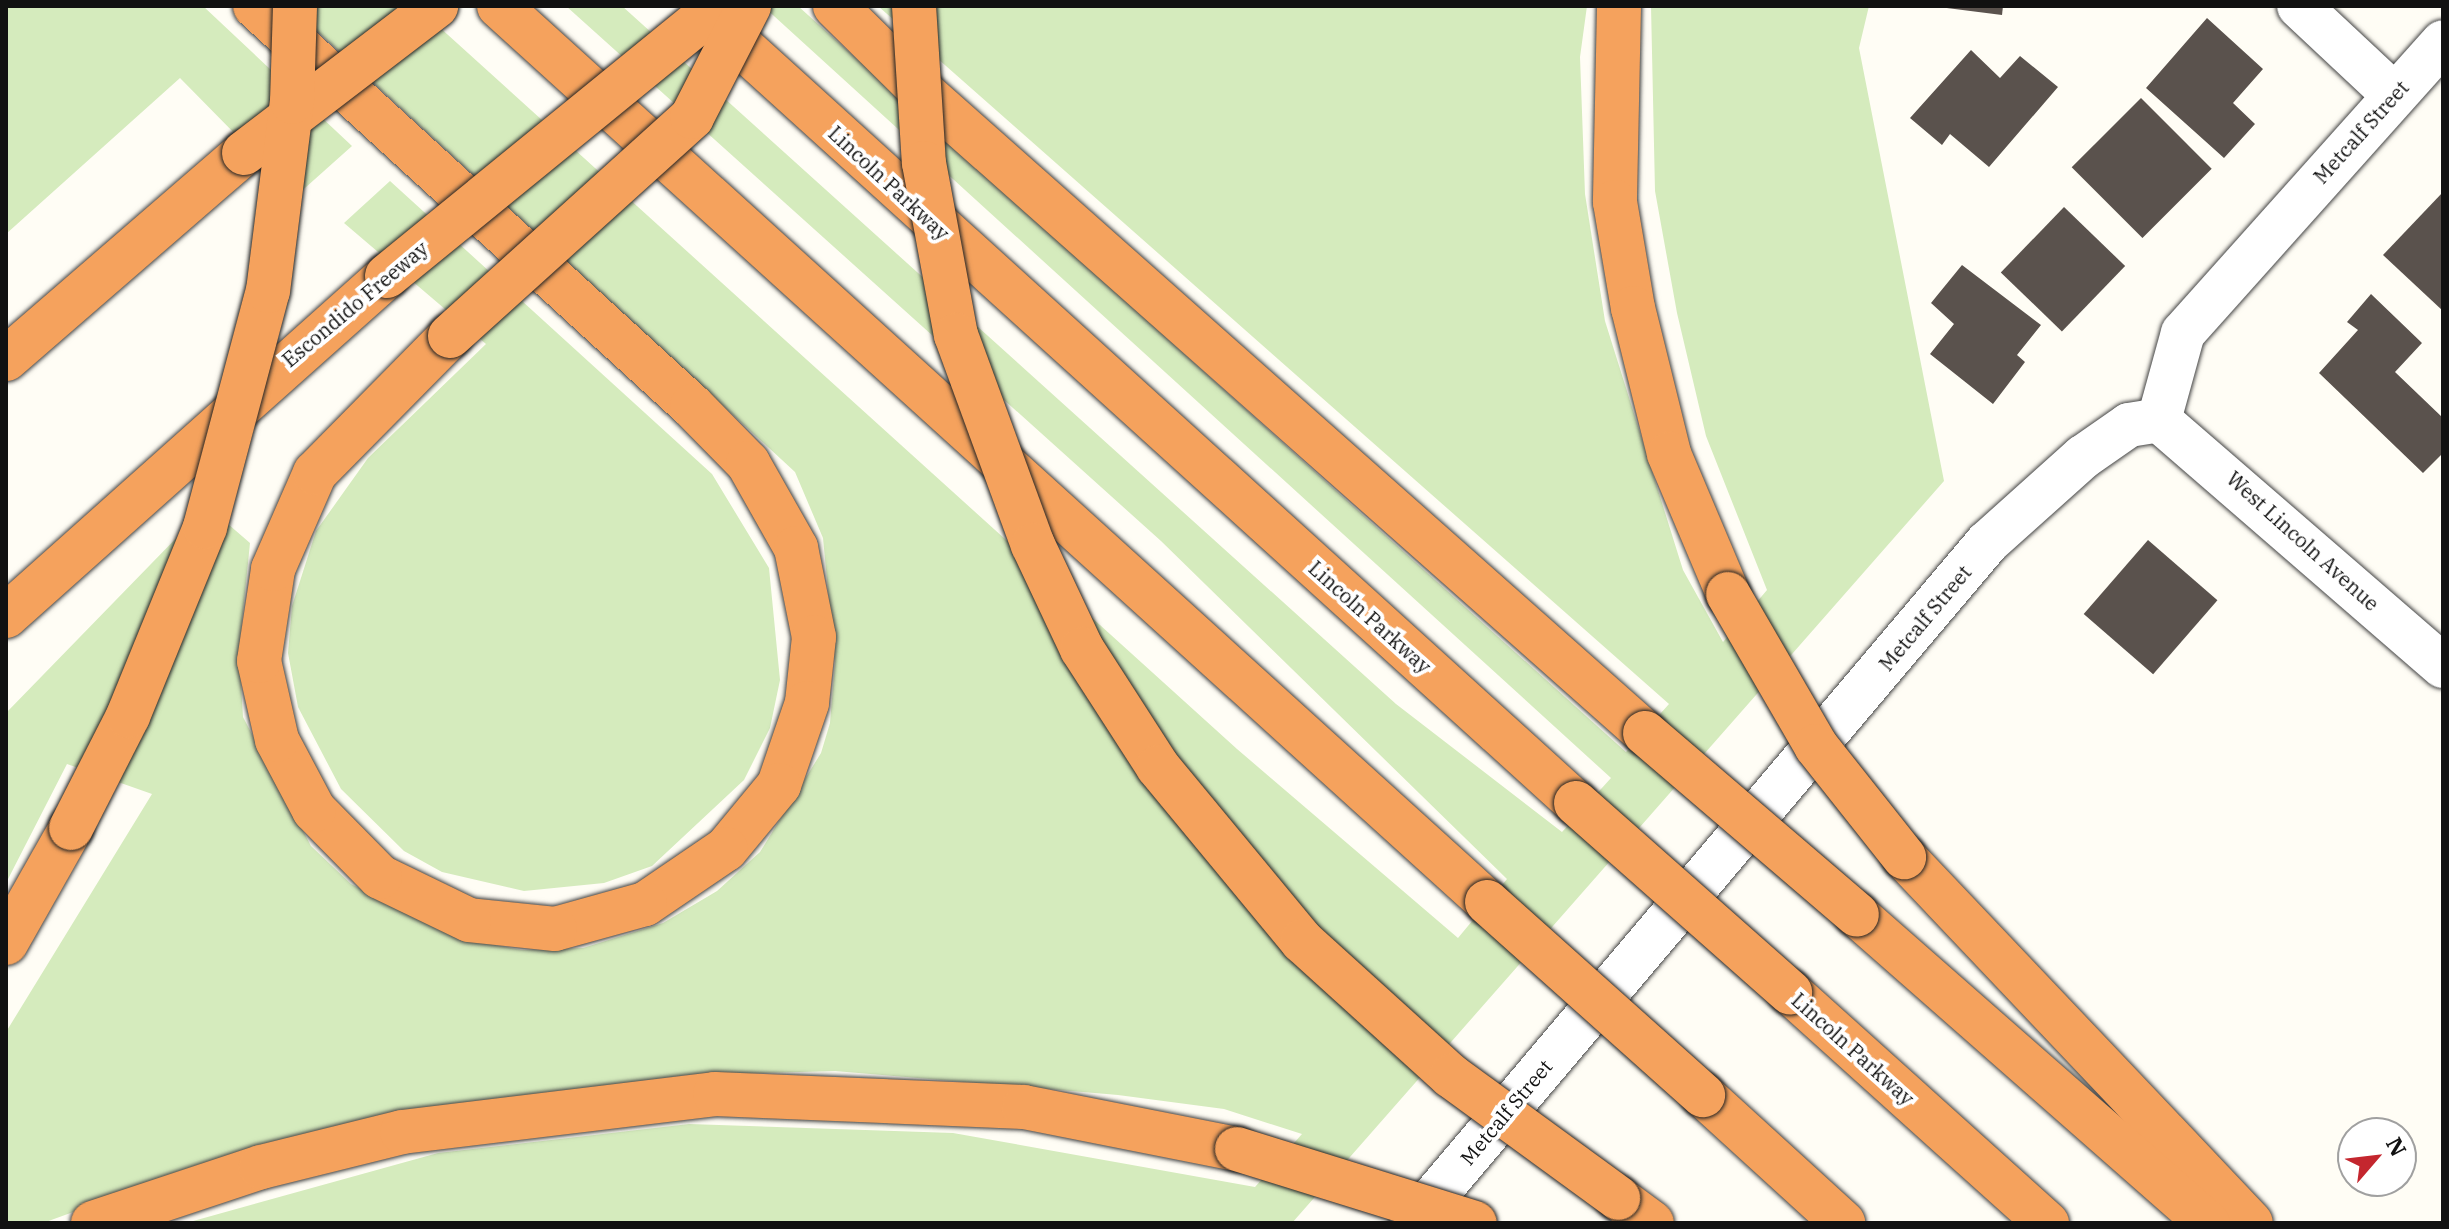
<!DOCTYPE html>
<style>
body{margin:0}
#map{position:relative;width:2449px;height:1229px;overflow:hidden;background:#fffdf5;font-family:"IBM Plex Serif",serif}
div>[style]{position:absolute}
.green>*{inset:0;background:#d5ebbd}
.building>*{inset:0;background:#5a524d;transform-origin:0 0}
.roads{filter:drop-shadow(0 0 2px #444) drop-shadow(0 0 2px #444)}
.minor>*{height:44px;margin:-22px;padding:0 22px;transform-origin:22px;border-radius:22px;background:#fff}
.highway>*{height:44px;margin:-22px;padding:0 22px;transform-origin:22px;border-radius:22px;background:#f5a25d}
.bridges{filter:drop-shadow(0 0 2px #222) drop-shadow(0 0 2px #222)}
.highway-bridge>*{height:44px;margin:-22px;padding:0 22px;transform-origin:22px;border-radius:22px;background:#f5a25d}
span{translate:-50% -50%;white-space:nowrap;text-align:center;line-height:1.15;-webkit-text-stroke:8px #fff;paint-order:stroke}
.street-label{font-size:20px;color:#111}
.frame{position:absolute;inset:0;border:8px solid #111;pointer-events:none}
.north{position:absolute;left:2337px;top:1117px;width:80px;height:80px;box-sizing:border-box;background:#fff;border:2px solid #a0a0a0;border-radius:50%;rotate:62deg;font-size:22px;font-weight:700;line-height:32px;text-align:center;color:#111}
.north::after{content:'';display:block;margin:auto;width:28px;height:36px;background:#c4262e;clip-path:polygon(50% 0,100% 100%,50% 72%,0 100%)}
</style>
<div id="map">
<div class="green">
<div style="clip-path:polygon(6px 6px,203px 6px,352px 146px,296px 196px,180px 78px,6px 234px)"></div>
<div style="clip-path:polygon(290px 6px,416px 6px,1237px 749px,1458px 938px,1507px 879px,1161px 541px,566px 6px,622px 6px,1396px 704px,1562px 832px,1611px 778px,763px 6px,798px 6px,1626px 752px,1669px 704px,878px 6px,1587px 6px,1580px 57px,1585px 194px,1605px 321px,1683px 570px,1723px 642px,1767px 590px,1706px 436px,1677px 313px,1655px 191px,1651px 6px,1869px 6px,1859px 48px,1944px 481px,1292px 1223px,186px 1223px,438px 1153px,689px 1124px,953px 1133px,1255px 1187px,1302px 1134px,1224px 1109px,1118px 1095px,835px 1071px,687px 1075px,388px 1115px,227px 1156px,43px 1223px,6px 1223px,6px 1032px,152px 794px,67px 764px,6px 883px,6px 713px,186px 528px,228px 524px,250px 543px,239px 651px,243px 717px,311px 846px,351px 884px,458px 938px,522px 950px,583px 948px,663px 923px,717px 891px,760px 852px,821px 753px,830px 723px,835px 663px,823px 538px,795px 472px)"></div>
<div style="clip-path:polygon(390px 181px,712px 474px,769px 568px,780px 680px,770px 728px,744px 780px,652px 866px,604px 883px,524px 891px,442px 872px,404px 851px,341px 789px,298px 707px,288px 653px,292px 606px,316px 531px,368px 458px,486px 344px,344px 223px)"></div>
</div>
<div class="building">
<div style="clip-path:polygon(1931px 6px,2003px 6px,2002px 15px)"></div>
<div style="clip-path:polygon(2207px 18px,2263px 69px,2233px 103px,2255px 124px,2224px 158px,2146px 88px)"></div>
<div style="clip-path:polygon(1971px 50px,2000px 78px,2020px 56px,2058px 87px,1989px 167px,1950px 134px,1942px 145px,1910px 118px)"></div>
<div style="left:2141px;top:98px;width:100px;height:98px;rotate:45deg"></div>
<div style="clip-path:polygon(2443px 192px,2443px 311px,2383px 255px)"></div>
<div style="left:2064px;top:207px;width:85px;height:91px;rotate:44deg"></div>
<div style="clip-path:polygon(1962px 265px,2041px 325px,2017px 355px,2025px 362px,1993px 404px,1930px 354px,1954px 324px,1931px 303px)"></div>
<div style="clip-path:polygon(2371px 294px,2422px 343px,2395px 372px,2443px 418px,2443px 453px,2423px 473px,2319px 373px,2358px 330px,2347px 322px)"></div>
<div style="left:2148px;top:540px;width:92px;height:98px;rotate:41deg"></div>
</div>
<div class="roads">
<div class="minor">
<div style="left:2299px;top:6px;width:130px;rotate:43.1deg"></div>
<div style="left:2159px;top:420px;width:90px;rotate:-74.6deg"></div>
<div style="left:2183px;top:333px;width:390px;rotate:-48.2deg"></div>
<div style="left:2159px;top:420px;width:376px;rotate:40.9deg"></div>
<div style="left:1412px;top:1223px;width:891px;rotate:-49.78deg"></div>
<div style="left:1987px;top:543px;width:129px;rotate:-41.9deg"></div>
<div style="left:2083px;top:457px;width:56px;rotate:-34.8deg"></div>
<div style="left:2129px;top:425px;width:30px;rotate:-9deg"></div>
</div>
<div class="highway">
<div style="left:255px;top:6px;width:592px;rotate:42.47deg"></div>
<div style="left:692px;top:406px;width:80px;rotate:45.5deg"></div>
<div style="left:748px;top:463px;width:98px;rotate:60.5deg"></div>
<div style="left:796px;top:548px;width:91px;rotate:78.6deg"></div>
<div style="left:814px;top:637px;width:66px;rotate:96.1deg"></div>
<div style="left:807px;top:703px;width:87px;rotate:108.9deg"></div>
<div style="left:779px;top:785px;width:83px;rotate:129.6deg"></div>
<div style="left:726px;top:849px;width:98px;rotate:145.8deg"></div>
<div style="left:645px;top:904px;width:93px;rotate:164.5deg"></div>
<div style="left:555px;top:929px;width:86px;rotate:-174deg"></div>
<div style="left:469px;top:920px;width:99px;rotate:-154.2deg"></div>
<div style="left:380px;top:877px;width:94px;rotate:-134.6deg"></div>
<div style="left:314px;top:810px;width:79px;rotate:-117.9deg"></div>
<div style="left:277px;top:740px;width:81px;rotate:-102.8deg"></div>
<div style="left:259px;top:661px;width:93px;rotate:-81.3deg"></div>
<div style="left:273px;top:569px;width:105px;rotate:-66.4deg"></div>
<div style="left:315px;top:473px;width:192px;rotate:-45.4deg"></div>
<div style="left:499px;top:6px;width:1334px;rotate:42.2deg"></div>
<div style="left:835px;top:6px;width:115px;rotate:44.6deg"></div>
<div style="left:917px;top:87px;width:973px;rotate:41.58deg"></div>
<div style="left:1619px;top:6px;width:196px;rotate:91.2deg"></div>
<div style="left:1615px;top:202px;width:108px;rotate:80.4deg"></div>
<div style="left:1633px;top:308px;width:150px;rotate:76.1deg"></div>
<div style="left:1669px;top:454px;width:152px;rotate:67.1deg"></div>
<div style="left:707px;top:15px;width:1173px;rotate:42.2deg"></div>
<div style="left:6px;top:359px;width:315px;rotate:-40.9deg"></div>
<div style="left:6px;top:616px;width:511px;rotate:-41.75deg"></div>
<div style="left:1904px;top:857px;width:504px;rotate:46.53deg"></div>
<div style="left:1857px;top:915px;width:467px;rotate:41.3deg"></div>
<div style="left:6px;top:943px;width:132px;rotate:-60.5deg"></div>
<div style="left:1790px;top:992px;width:346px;rotate:42deg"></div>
<div style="left:1703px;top:1095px;width:190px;rotate:42.4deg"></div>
<div style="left:1618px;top:1198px;width:42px;rotate:36.3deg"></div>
<div style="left:93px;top:1223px;width:177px;rotate:-18.4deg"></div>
<div style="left:261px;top:1167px;width:145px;rotate:-13.9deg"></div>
<div style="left:402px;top:1132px;width:315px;rotate:-6.9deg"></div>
<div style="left:715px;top:1094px;width:309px;rotate:2.4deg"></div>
<div style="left:1024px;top:1107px;width:217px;rotate:11.2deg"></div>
</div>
</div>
<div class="bridges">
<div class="highway-bridge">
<div style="left:914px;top:6px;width:157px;rotate:86.4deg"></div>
<div style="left:924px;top:163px;width:175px;rotate:79.5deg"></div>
<div style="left:956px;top:335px;width:224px;rotate:69.9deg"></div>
<div style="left:1033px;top:545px;width:115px;rotate:64.8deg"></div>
<div style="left:1082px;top:649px;width:140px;rotate:57.2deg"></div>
<div style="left:1158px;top:767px;width:226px;rotate:50.4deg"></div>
<div style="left:1302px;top:941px;width:201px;rotate:42.2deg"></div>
<div style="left:1451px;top:1076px;width:207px;rotate:36.1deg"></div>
<div style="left:244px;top:153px;width:242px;rotate:-37.4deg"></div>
<div style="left:387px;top:276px;width:427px;rotate:-39.2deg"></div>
<div style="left:450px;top:336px;width:326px;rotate:-42.1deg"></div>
<div style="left:692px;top:117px;width:125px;rotate:-62.8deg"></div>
<div style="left:1728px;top:594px;width:176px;rotate:59.9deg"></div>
<div style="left:1816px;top:746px;width:142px;rotate:51.6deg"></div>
<div style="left:1645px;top:733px;width:279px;rotate:40.6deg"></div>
<div style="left:1576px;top:803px;width:286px;rotate:41.5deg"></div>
<div style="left:71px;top:828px;width:126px;rotate:-63deg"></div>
<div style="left:128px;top:716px;width:204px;rotate:-67.8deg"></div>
<div style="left:205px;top:527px;width:244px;rotate:-75.1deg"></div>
<div style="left:268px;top:291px;width:191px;rotate:-82.8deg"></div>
<div style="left:292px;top:102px;width:96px;rotate:-88.2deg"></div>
<div style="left:1487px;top:902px;width:290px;rotate:41.8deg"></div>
<div style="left:1237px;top:1149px;width:249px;rotate:17.3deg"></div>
</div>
</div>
<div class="street-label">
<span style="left:2361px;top:132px;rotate:-48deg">Metcalf Street</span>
<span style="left:889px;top:183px;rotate:43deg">Lincoln Parkway</span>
<span style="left:355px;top:304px;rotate:-40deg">Escondido Freeway</span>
<span style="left:2303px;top:541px;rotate:42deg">West Lincoln Avenue</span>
<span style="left:1370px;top:617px;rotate:42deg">Lincoln Parkway</span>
<span style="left:1925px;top:618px;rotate:-50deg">Metcalf Street</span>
<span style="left:1853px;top:1049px;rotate:42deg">Lincoln Parkway</span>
<span style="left:1506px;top:1112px;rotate:-50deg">Metcalf Street</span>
</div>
<div class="frame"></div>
<div class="north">N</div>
</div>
